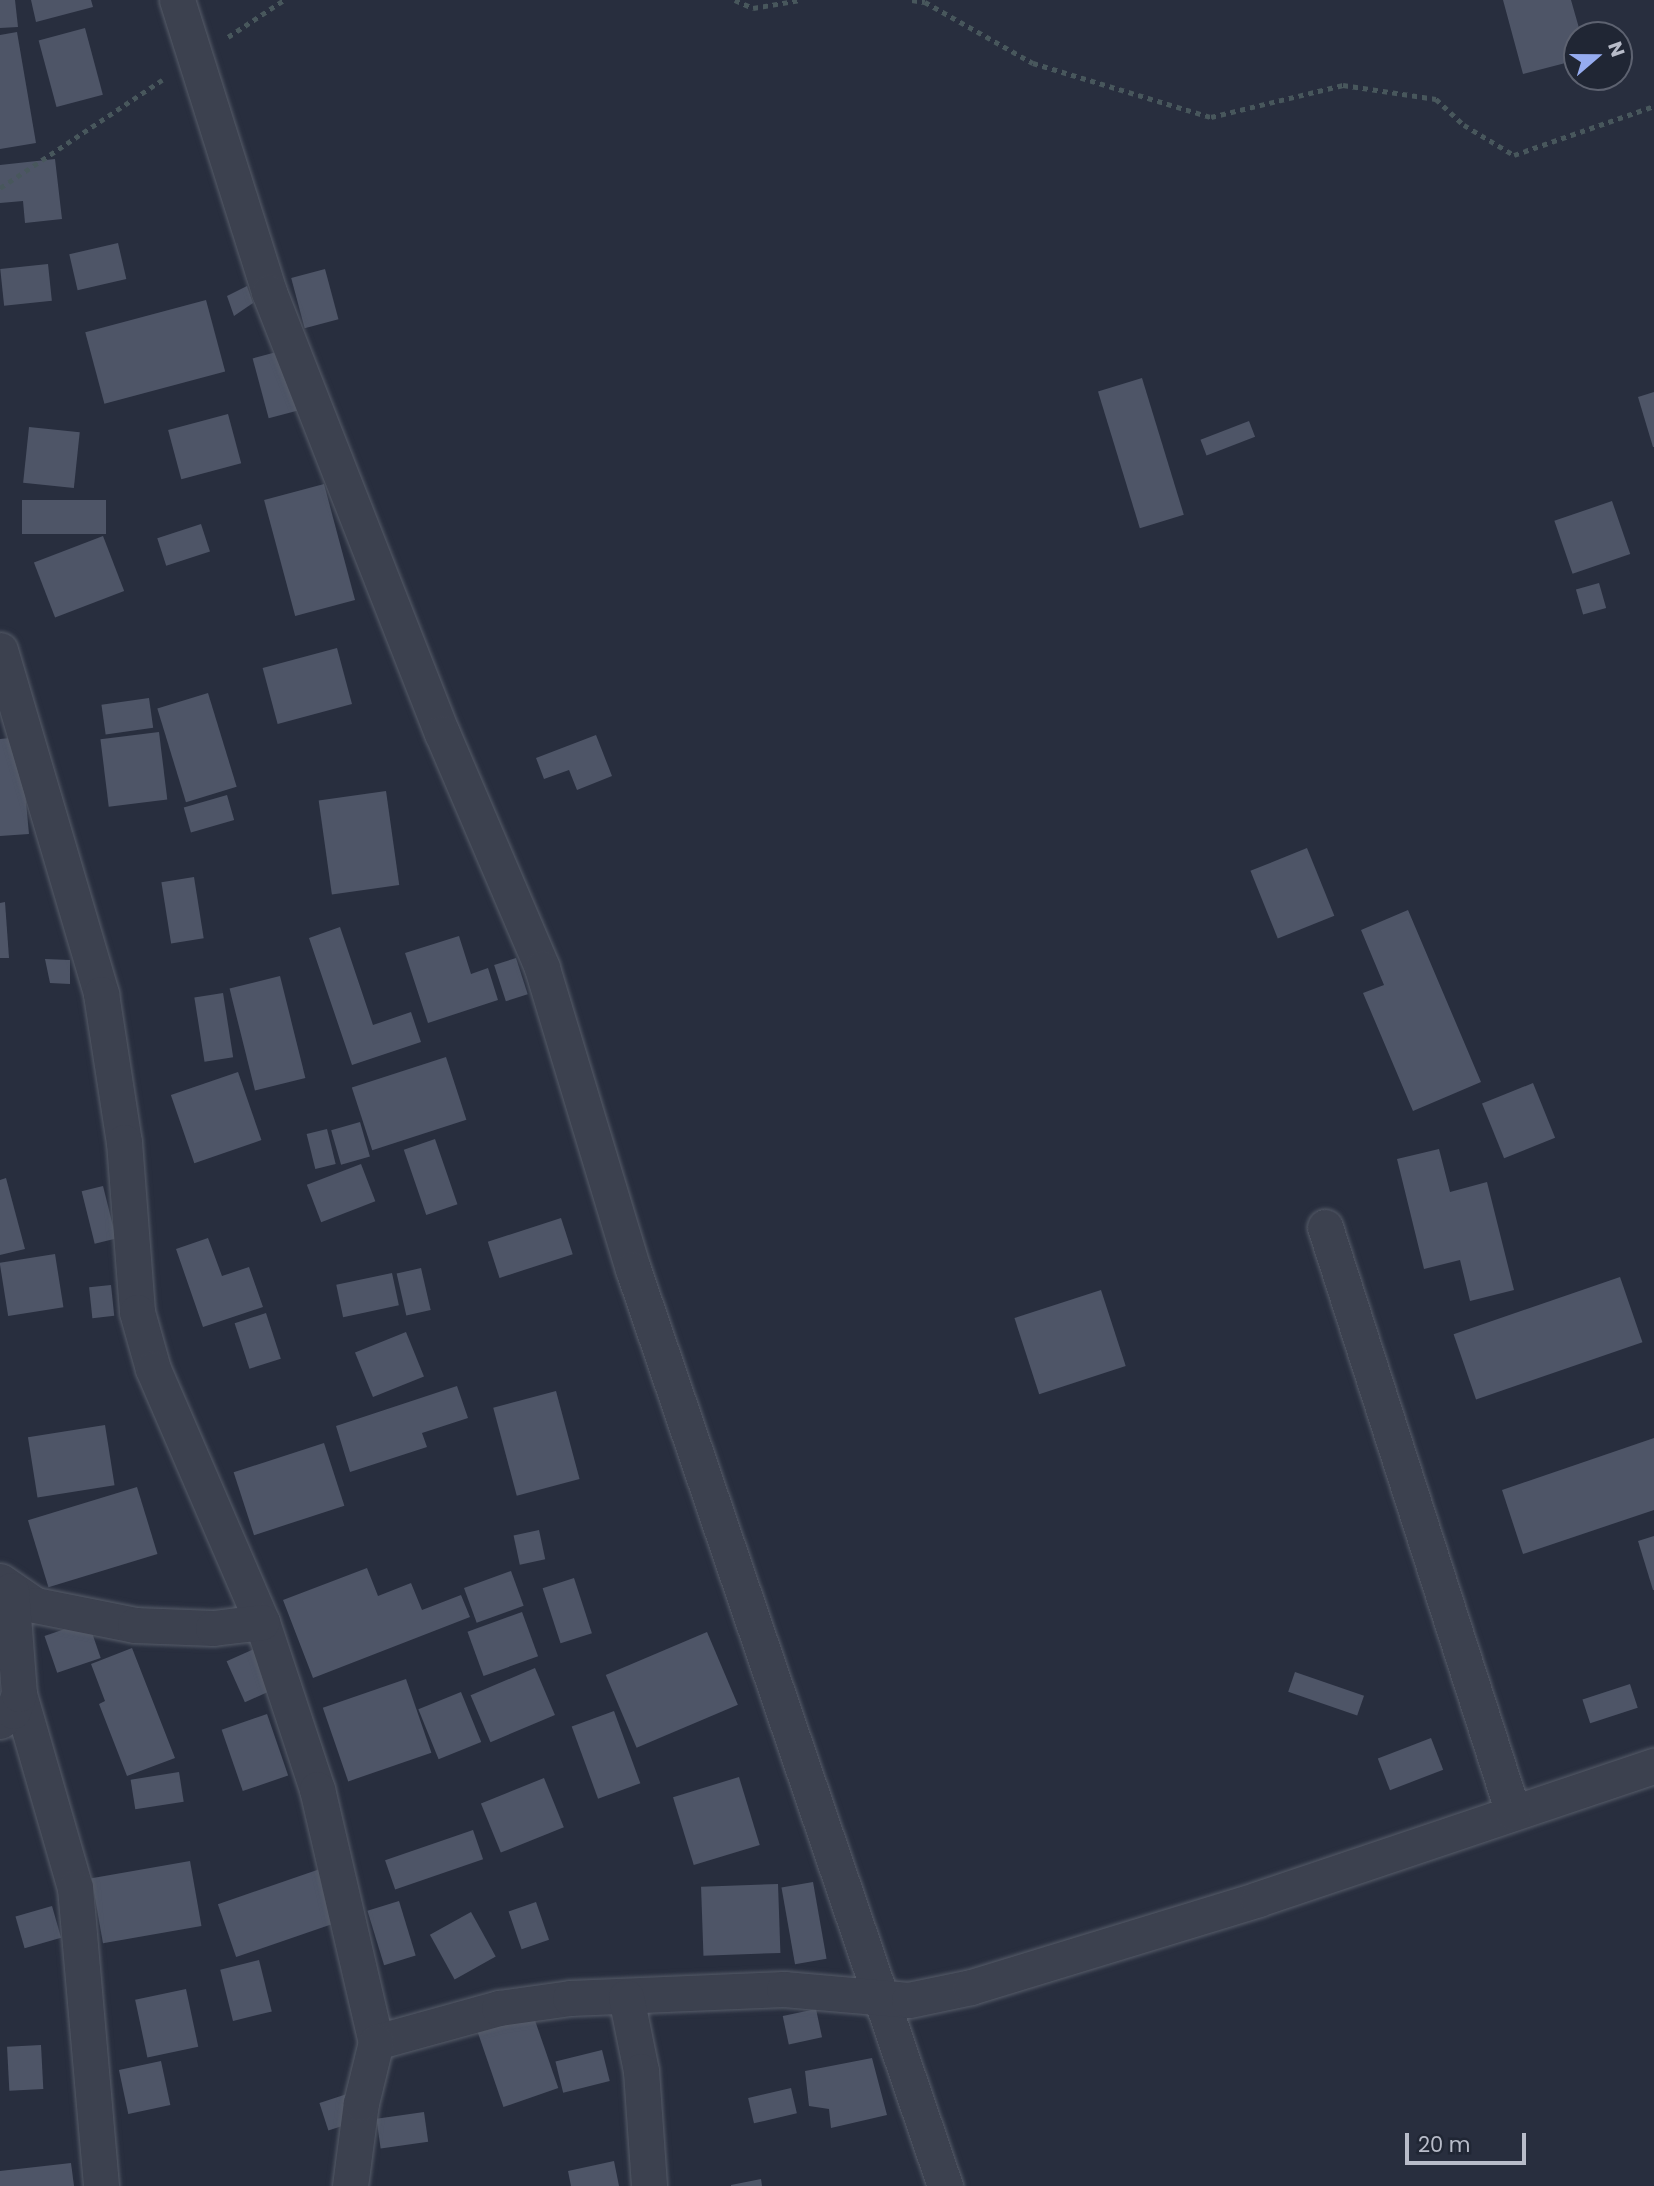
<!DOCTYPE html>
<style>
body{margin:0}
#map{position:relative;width:1654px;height:2186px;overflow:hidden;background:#282e3e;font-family:Poppins,sans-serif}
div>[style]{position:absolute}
.building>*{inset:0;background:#4e5567;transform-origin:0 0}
.path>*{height:4.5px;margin-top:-2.25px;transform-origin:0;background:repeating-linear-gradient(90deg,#48575c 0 5px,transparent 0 10px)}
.roads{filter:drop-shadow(0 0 2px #565c69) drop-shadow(0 0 2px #565c69)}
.street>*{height:35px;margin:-17.5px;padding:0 17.5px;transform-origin:17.5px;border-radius:17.5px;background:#3c414f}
span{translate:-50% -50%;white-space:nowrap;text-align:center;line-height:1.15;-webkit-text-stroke:7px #202634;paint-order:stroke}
.north{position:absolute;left:1563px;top:21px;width:70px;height:70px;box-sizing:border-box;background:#202634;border:2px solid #5d6270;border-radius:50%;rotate:70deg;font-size:19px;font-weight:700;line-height:28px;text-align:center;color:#b8bcc9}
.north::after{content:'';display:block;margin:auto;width:24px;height:32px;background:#96acf0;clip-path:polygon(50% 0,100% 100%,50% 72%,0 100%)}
.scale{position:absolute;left:1405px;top:2133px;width:121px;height:32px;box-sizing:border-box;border:4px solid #b8bcc9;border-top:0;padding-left:9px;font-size:21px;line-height:24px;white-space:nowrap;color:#b8bcc9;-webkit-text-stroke:5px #202634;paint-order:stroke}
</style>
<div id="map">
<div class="building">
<div style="clip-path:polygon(0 0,15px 0,18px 27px,0 28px)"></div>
<div style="clip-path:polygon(31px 0,91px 0,93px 7px,36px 22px)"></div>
<div style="clip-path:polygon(1503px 0,1571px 0,1581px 35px,1577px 35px,1577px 60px,1523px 74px)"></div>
<div style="left:85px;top:28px;width:69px;height:48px;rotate:75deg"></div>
<div style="clip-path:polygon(17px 32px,36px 143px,0 149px,0 35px)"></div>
<div style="clip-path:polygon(55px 159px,62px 219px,25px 223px,23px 201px,0 203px,0 165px)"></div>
<div style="left:118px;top:243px;width:37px;height:50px;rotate:77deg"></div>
<div style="left:48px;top:264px;width:37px;height:48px;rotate:84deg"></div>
<div style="left:325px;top:269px;width:52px;height:35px;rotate:75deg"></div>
<div style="clip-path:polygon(247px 286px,253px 303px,234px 316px,227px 296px)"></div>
<div style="left:206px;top:300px;width:74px;height:125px;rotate:75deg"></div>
<div style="left:299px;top:346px;width:62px;height:48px;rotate:75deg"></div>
<div style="left:1142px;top:378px;width:143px;height:46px;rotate:73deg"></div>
<div style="clip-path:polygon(1654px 392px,1654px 447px,1653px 447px,1638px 397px)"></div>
<div style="left:228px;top:414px;width:51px;height:62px;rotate:75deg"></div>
<div style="left:1249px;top:421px;width:17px;height:52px;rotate:69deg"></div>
<div style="left:29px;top:427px;width:51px;height:56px;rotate:6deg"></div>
<div style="left:324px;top:484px;width:120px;height:62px;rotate:75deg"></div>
<div style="left:22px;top:500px;width:84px;height:34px"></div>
<div style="left:1612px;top:501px;width:56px;height:61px;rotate:71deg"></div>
<div style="left:201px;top:524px;width:29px;height:46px;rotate:72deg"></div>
<div style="left:103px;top:536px;width:59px;height:74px;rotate:69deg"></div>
<div style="left:1599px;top:583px;width:26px;height:24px;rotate:74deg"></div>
<div style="left:337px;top:648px;width:58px;height:77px;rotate:75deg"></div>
<div style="left:208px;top:693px;width:98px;height:53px;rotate:73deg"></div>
<div style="left:149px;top:698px;width:30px;height:48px;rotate:82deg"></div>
<div style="left:159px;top:732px;width:68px;height:59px;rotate:83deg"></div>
<div style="clip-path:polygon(596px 735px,612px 776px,577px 790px,569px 770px,544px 779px,536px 758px)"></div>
<div style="clip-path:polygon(20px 737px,29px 834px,0 836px,0 739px)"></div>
<div style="left:386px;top:791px;width:95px;height:68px;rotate:82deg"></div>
<div style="left:227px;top:795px;width:26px;height:45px;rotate:74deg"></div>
<div style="left:1307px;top:848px;width:73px;height:61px;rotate:68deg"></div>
<div style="left:194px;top:877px;width:62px;height:33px;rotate:81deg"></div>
<div style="clip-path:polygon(5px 902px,9px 958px,0 958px,0 903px)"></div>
<div style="clip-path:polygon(1408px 910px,1481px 1082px,1413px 1111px,1363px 993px,1384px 985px,1361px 930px)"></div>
<div style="clip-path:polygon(340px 927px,373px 1025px,411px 1012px,421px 1042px,352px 1065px,309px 938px)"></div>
<div style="clip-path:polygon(459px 936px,471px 974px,488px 968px,498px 1000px,428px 1023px,405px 953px)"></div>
<div style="left:516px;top:958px;width:38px;height:23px;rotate:72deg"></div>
<div style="clip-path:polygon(45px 959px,70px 960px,70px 984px,50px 983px)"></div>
<div style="left:280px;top:976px;width:105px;height:52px;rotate:76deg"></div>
<div style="left:223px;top:993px;width:65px;height:29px;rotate:81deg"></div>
<div style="left:446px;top:1057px;width:66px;height:99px;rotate:72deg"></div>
<div style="left:238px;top:1072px;width:72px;height:71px;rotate:71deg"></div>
<div style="left:1533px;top:1083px;width:59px;height:55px;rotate:68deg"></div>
<div style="left:360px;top:1122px;width:36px;height:30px;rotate:74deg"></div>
<div style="left:327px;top:1129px;width:36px;height:21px;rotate:76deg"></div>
<div style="left:435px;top:1139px;width:69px;height:33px;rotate:71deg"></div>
<div style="clip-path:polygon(1439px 1149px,1450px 1192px,1487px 1182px,1514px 1290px,1470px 1301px,1460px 1260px,1424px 1269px,1397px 1159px)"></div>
<div style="left:361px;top:1164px;width:40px;height:58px;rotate:69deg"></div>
<div style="clip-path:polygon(6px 1178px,25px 1249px,0 1255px,0 1180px)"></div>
<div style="left:103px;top:1186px;width:54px;height:22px;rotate:76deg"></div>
<div style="left:561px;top:1218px;width:38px;height:77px;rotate:72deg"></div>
<div style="clip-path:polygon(208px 1238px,222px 1276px,249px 1267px,263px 1307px,203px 1327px,176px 1249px)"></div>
<div style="left:55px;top:1254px;width:54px;height:56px;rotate:81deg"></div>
<div style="left:421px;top:1268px;width:43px;height:25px;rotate:77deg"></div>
<div style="left:392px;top:1273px;width:33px;height:57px;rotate:78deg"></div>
<div style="left:1620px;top:1277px;width:69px;height:176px;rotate:71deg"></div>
<div style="left:111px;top:1285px;width:31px;height:22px;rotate:84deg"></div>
<div style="left:1101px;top:1290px;width:80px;height:91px;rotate:72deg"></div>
<div style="left:266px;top:1313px;width:48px;height:33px;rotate:72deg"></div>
<div style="left:406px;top:1332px;width:48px;height:55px;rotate:68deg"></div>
<div style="clip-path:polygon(457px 1386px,468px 1418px,422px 1433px,427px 1447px,350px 1472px,336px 1426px)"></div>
<div style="left:556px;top:1391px;width:91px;height:65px;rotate:75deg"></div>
<div style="left:105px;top:1425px;width:61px;height:78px;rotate:81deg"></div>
<div style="clip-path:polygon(1654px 1438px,1654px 1510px,1523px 1554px,1502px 1490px)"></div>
<div style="left:324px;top:1443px;width:66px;height:95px;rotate:72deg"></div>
<div style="left:137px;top:1487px;width:70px;height:114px;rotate:73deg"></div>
<div style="left:539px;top:1530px;width:30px;height:26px;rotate:78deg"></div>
<div style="clip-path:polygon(1654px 1536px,1654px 1590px,1653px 1590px,1638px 1541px)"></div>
<div style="clip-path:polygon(367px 1568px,378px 1596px,411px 1583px,422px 1610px,461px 1595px,470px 1617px,313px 1678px,283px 1600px)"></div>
<div style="left:511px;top:1571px;width:37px;height:50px;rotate:70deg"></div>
<div style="left:574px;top:1578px;width:58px;height:33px;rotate:72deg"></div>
<div style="left:522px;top:1612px;width:47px;height:58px;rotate:70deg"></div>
<div style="left:88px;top:1621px;width:39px;height:46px;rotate:71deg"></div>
<div style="left:707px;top:1632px;width:79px;height:110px;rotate:67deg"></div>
<div style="clip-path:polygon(132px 1648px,175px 1758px,127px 1776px,99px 1704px,105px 1701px,91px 1664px)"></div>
<div style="left:254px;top:1649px;width:45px;height:30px;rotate:66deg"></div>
<div style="left:535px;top:1668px;width:51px;height:70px;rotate:67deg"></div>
<div style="left:1295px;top:1672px;width:73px;height:21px;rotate:19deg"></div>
<div style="left:406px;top:1679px;width:78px;height:88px;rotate:71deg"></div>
<div style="left:1630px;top:1684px;width:25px;height:50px;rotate:72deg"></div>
<div style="left:461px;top:1692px;width:54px;height:46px;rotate:68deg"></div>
<div style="left:614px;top:1711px;width:77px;height:45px;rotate:70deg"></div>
<div style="left:267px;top:1714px;width:65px;height:48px;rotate:71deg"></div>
<div style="left:1431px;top:1738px;width:34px;height:57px;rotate:69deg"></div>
<div style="left:179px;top:1772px;width:30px;height:49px;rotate:81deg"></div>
<div style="left:739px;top:1777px;width:71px;height:69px;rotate:73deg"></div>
<div style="left:544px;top:1778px;width:53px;height:68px;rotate:68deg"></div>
<div style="left:473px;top:1830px;width:31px;height:93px;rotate:71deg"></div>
<div style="left:190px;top:1861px;width:66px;height:100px;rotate:80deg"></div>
<div style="left:320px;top:1869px;width:56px;height:108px;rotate:71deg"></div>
<div style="left:813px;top:1882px;width:78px;height:32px;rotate:80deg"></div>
<div style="left:778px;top:1884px;width:69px;height:77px;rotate:88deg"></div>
<div style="left:399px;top:1901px;width:57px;height:33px;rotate:73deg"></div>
<div style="left:536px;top:1902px;width:40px;height:29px;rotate:71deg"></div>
<div style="left:52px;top:1906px;width:33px;height:38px;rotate:74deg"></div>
<div style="left:471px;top:1912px;width:51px;height:47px;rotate:61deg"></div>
<div style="left:259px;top:1960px;width:53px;height:40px;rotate:76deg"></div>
<div style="left:186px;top:1989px;width:59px;height:52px;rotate:78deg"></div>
<div style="left:529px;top:2003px;width:90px;height:58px;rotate:71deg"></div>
<div style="left:816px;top:2009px;width:29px;height:34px;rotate:78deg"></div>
<div style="left:41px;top:2045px;width:44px;height:34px;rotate:87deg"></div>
<div style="left:602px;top:2050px;width:32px;height:48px;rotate:76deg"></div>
<div style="clip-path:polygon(872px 2058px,887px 2115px,831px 2128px,829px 2109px,809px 2106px,805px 2071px)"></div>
<div style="left:161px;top:2061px;width:45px;height:43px;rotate:78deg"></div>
<div style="left:791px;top:2088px;width:26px;height:44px;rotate:77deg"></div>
<div style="left:347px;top:2094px;width:29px;height:29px;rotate:72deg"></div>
<div style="left:424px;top:2112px;width:30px;height:48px;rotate:82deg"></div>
<div style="clip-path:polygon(614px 2161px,619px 2186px,571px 2186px,568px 2171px)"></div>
<div style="clip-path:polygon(71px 2163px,74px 2186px,0 2186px,0 2171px)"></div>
<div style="clip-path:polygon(761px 2179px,762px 2186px,731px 2186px,731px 2185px)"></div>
</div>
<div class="path">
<div style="left:735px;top:0;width:20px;rotate:24deg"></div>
<div style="left:753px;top:8px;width:49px;rotate:-9.5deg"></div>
<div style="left:912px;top:0;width:13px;rotate:9deg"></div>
<div style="left:925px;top:2px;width:124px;rotate:29.5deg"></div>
<div style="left:1033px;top:63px;width:186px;rotate:16.9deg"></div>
<div style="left:1211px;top:117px;width:136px;rotate:-13.6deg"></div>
<div style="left:1343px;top:85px;width:94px;rotate:8.6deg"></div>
<div style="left:1436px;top:99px;width:38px;rotate:43deg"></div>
<div style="left:1464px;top:125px;width:58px;rotate:31deg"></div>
<div style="left:1514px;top:155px;width:148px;rotate:-19.3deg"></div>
<div style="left:228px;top:37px;width:67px;rotate:-33.5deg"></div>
<div style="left:0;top:188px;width:195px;rotate:-33.7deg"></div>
</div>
<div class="roads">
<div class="street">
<div style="left:177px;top:0;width:306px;rotate:72.5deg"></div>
<div style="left:269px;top:292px;width:474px;rotate:68.6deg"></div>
<div style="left:442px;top:733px;width:255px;rotate:66.9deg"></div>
<div style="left:542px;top:968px;width:314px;rotate:73.2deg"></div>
<div style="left:633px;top:1269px;width:969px;rotate:71.21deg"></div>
<div style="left:0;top:650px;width:359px;rotate:73.6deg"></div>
<div style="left:101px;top:994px;width:150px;rotate:81.2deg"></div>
<div style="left:124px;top:1142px;width:170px;rotate:85.6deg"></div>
<div style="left:137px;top:1312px;width:59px;rotate:74.3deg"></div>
<div style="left:153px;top:1369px;width:275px;rotate:66.7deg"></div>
<div style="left:262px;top:1622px;width:176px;rotate:71.8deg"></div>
<div style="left:317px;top:1789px;width:260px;rotate:76.9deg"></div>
<div style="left:376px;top:2042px;width:128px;rotate:-15.5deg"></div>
<div style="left:499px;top:2008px;width:72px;rotate:-8deg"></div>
<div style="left:570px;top:1998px;width:214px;rotate:-2.4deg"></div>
<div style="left:784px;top:1989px;width:125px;rotate:5deg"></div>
<div style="left:909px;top:2000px;width:63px;rotate:-11.8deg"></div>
<div style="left:971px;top:1987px;width:300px;rotate:-17deg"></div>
<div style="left:1258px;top:1899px;width:418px;rotate:-18.6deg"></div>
<div style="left:1325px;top:1227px;width:615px;rotate:72.21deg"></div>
<div style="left:0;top:1581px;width:42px;rotate:34.4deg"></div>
<div style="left:35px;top:1605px;width:102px;rotate:11.3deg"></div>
<div style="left:135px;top:1625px;width:78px;rotate:2.2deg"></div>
<div style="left:213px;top:1628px;width:49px;rotate:-7deg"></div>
<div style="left:19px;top:1694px;width:202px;rotate:73.9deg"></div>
<div style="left:75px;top:1888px;width:299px;rotate:85deg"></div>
<div style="left:0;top:1721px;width:16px;rotate:-38deg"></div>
<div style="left:13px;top:1711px;width:18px;rotate:-71deg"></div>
<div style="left:19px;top:1694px;width:104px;rotate:-94.4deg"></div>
<div style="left:626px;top:1997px;width:76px;rotate:78.5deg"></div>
<div style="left:641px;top:2071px;width:115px;rotate:86deg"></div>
<div style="left:350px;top:2186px;width:84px;rotate:-82.5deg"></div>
<div style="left:361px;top:2103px;width:63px;rotate:-76.2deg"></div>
</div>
</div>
<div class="north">N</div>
<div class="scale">20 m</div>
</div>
